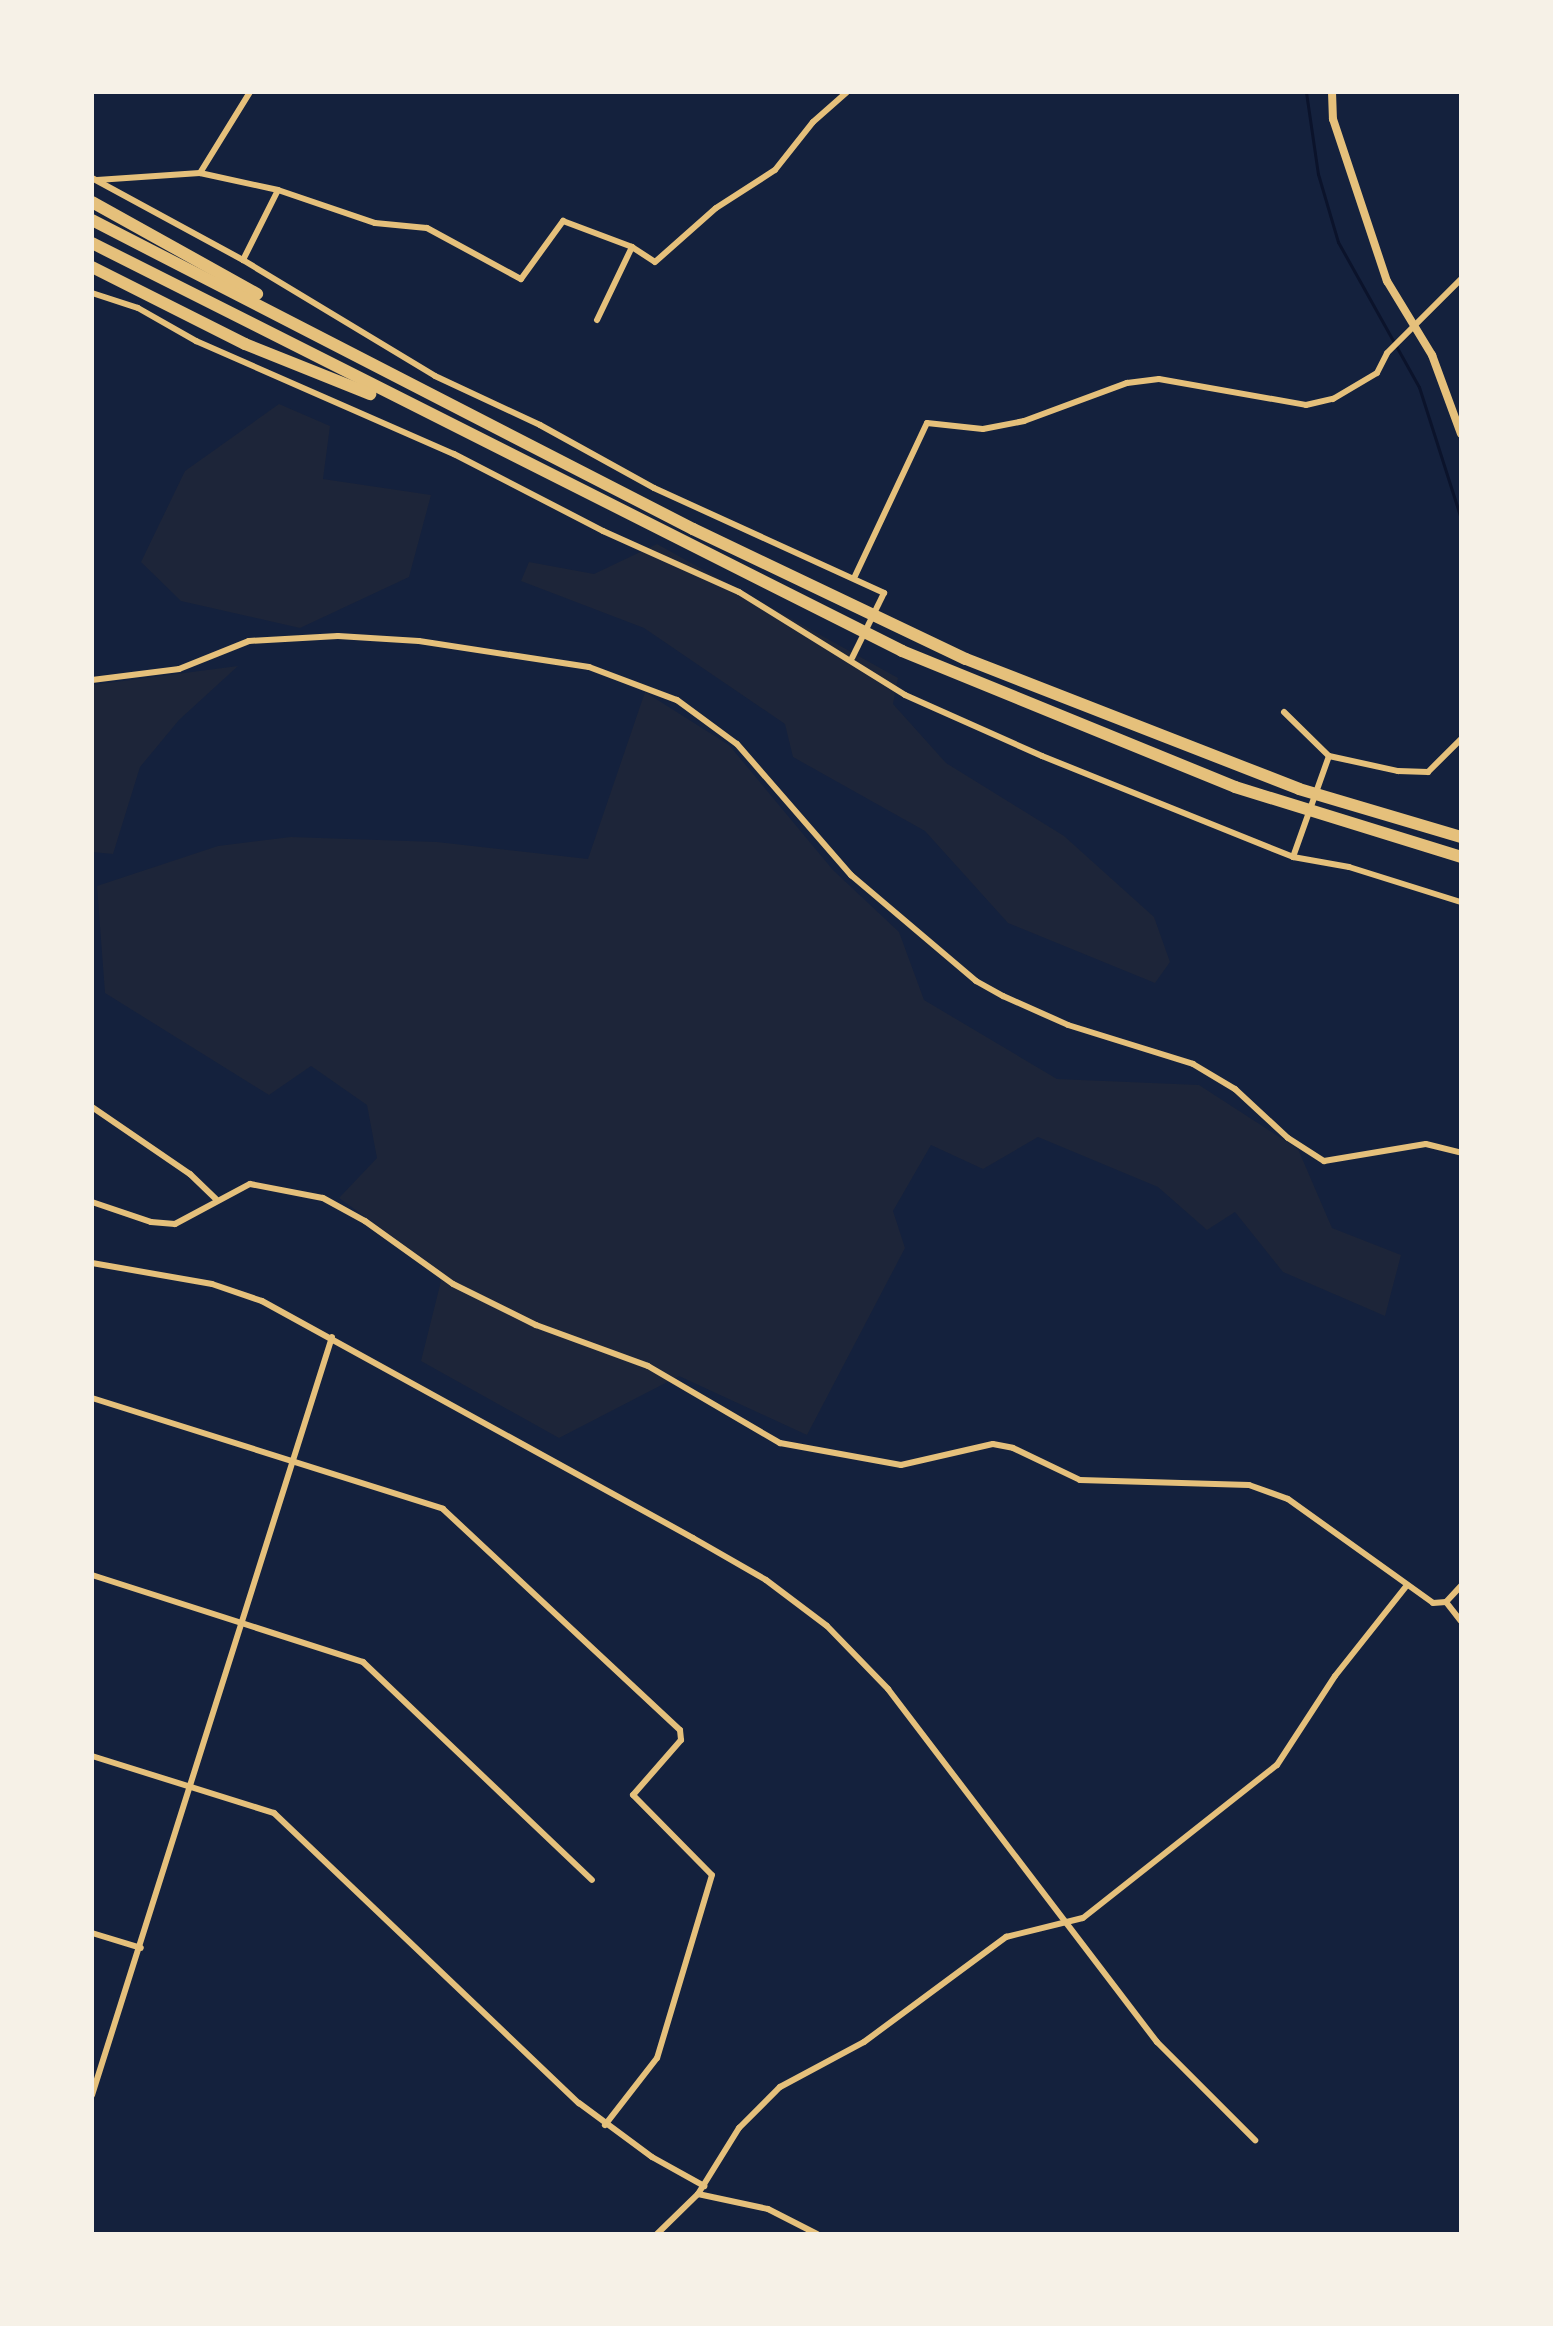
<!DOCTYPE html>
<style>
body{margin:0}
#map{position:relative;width:1553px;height:2326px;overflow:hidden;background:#14213d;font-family:Jost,sans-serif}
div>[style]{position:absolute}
.green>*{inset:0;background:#1d2539}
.stream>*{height:3px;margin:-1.5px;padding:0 1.5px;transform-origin:1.5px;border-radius:1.5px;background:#0b132b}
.minor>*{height:6px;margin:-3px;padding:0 3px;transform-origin:3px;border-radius:3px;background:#e5c07b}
.tertiary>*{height:8px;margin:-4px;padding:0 4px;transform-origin:4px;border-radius:4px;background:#e5c07b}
.motorway>*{height:12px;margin:-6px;padding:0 6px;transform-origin:6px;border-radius:6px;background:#e5c07b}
span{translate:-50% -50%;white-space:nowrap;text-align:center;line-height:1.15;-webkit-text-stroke:7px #f6f1e7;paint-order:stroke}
.frame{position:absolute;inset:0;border:94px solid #f6f1e7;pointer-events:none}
</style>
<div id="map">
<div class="green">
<div style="clip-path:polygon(279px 404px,330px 426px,323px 479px,431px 495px,409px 577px,300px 628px,181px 601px,141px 562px,185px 471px)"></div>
<div style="clip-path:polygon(657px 544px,898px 678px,893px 704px,946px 763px,1064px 836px,1154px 917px,1170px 962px,1155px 983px,1008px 923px,925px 831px,793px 757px,785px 724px,644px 628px,521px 581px,529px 562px,594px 574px)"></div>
<div style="clip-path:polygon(238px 666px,179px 720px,140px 767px,113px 854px,92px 852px,92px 685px)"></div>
<div style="clip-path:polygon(645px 692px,729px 745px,833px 870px,899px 932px,924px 1000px,1057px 1079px,1199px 1085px,1298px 1149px,1332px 1228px,1401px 1255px,1385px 1316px,1283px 1272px,1235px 1212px,1207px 1230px,1158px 1187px,1038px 1137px,983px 1169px,931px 1145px,893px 1211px,905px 1248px,807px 1435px,679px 1376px,559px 1438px,421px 1361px,443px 1273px,339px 1198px,377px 1158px,367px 1105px,311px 1066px,269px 1095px,105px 993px,97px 886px,218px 846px,291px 837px,437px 842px,588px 859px)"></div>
</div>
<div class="stream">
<div style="left:1306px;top:92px;width:83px;rotate:81.7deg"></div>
<div style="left:1318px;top:174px;width:71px;rotate:73.6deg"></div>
<div style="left:1338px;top:242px;width:166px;rotate:60.8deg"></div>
<div style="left:1419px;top:387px;width:139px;rotate:72.3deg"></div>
</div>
<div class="minor">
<div style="left:200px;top:173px;width:95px;rotate:-58.3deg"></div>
<div style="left:92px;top:178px;width:172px;rotate:28.5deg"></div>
<div style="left:243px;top:260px;width:224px;rotate:31.1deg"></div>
<div style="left:435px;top:376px;width:116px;rotate:25deg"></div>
<div style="left:540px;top:425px;width:130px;rotate:28.9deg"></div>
<div style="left:654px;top:488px;width:253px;rotate:24.5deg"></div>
<div style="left:884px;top:593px;width:72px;rotate:116.2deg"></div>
<div style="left:97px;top:180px;width:103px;rotate:-3.9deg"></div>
<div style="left:200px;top:173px;width:80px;rotate:12.3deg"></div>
<div style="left:278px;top:190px;width:102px;rotate:18.8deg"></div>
<div style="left:375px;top:223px;width:52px;rotate:5.5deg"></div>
<div style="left:427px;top:228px;width:107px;rotate:28.5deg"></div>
<div style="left:521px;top:279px;width:72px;rotate:-54.1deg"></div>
<div style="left:563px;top:221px;width:74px;rotate:20.6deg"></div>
<div style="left:632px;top:247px;width:27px;rotate:33deg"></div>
<div style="left:655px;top:262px;width:81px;rotate:-41.5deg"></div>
<div style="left:716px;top:208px;width:70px;rotate:-32.8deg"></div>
<div style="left:775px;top:170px;width:61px;rotate:-51.6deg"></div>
<div style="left:813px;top:122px;width:45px;rotate:-41.4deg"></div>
<div style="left:243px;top:260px;width:78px;rotate:-63.4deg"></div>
<div style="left:92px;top:293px;width:48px;rotate:18.1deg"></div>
<div style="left:138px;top:308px;width:67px;rotate:29.6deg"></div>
<div style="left:196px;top:341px;width:282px;rotate:23.7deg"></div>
<div style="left:454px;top:454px;width:168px;rotate:27.3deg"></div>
<div style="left:603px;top:531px;width:149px;rotate:24.2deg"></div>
<div style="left:739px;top:592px;width:195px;rotate:31.8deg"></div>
<div style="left:905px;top:695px;width:150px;rotate:24deg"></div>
<div style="left:1042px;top:756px;width:271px;rotate:21.9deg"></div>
<div style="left:1293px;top:857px;width:57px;rotate:10.1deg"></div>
<div style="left:1349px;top:867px;width:117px;rotate:17.4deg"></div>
<div style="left:597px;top:320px;width:81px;rotate:-64.4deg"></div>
<div style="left:855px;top:576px;width:169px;rotate:-64.8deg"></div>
<div style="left:927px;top:423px;width:56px;rotate:6.1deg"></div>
<div style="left:983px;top:429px;width:42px;rotate:-11deg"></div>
<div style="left:1024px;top:421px;width:110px;rotate:-20.3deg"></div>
<div style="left:1127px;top:383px;width:32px;rotate:-7deg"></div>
<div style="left:1159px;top:379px;width:149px;rotate:10deg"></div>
<div style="left:1306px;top:405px;width:28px;rotate:-13deg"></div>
<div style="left:1333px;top:399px;width:51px;rotate:-30.6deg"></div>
<div style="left:1377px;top:373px;width:22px;rotate:-63deg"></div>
<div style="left:1387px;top:353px;width:105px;rotate:-45deg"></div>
<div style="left:92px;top:680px;width:88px;rotate:-7.2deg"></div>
<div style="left:179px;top:669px;width:75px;rotate:-21.8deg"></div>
<div style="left:249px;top:641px;width:89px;rotate:-3.2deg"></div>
<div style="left:338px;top:636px;width:81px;rotate:3.5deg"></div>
<div style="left:419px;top:641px;width:172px;rotate:8.7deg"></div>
<div style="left:589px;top:667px;width:94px;rotate:20.6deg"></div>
<div style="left:677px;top:700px;width:74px;rotate:36.3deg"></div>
<div style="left:737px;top:744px;width:174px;rotate:49deg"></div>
<div style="left:851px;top:875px;width:164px;rotate:40.3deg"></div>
<div style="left:976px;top:981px;width:31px;rotate:29deg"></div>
<div style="left:1003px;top:996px;width:71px;rotate:24deg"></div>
<div style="left:1068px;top:1025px;width:131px;rotate:17.3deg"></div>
<div style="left:1193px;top:1064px;width:49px;rotate:30.8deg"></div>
<div style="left:1235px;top:1089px;width:72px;rotate:42.8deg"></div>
<div style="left:1288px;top:1138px;width:43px;rotate:32.6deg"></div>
<div style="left:1324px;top:1161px;width:103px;rotate:-9.5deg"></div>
<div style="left:1426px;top:1144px;width:36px;rotate:14deg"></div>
<div style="left:1284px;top:712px;width:63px;rotate:44.4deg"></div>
<div style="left:1329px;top:756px;width:71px;rotate:12.3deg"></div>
<div style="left:1398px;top:771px;width:30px;rotate:2deg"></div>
<div style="left:1428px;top:772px;width:47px;rotate:-45deg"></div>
<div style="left:1293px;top:857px;width:107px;rotate:-70.4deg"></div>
<div style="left:92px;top:1107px;width:119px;rotate:34.4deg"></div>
<div style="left:190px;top:1174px;width:36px;rotate:44deg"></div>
<div style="left:92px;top:1202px;width:62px;rotate:18.7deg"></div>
<div style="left:151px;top:1222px;width:24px;rotate:5deg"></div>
<div style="left:175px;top:1224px;width:85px;rotate:-28.1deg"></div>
<div style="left:250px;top:1184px;width:74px;rotate:10.9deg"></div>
<div style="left:323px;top:1198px;width:48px;rotate:28.7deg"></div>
<div style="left:365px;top:1221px;width:108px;rotate:35.6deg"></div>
<div style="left:453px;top:1284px;width:93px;rotate:26.3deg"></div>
<div style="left:536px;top:1325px;width:119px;rotate:20.1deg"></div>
<div style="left:648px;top:1366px;width:153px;rotate:30.3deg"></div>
<div style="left:780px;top:1443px;width:123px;rotate:10.3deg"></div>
<div style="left:901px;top:1465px;width:94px;rotate:-12.9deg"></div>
<div style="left:993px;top:1444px;width:20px;rotate:11deg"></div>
<div style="left:1013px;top:1448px;width:74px;rotate:25.5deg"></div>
<div style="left:1080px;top:1480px;width:169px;rotate:1.7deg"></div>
<div style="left:1249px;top:1485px;width:41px;rotate:19.7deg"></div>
<div style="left:1288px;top:1499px;width:178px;rotate:35.6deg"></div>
<div style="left:1433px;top:1603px;width:13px;rotate:-4deg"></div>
<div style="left:1446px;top:1602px;width:22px;rotate:-47deg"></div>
<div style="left:92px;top:1263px;width:122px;rotate:9.9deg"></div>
<div style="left:212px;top:1284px;width:53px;rotate:18.8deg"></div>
<div style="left:262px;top:1301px;width:492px;rotate:28.8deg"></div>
<div style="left:693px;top:1538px;width:84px;rotate:29.9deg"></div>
<div style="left:766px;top:1580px;width:76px;rotate:37deg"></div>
<div style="left:827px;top:1626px;width:88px;rotate:45.9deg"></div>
<div style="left:888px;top:1689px;width:444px;rotate:52.7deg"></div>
<div style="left:1157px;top:2042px;width:139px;rotate:45deg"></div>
<div style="left:92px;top:1398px;width:368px;rotate:17.5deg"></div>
<div style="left:443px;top:1509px;width:324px;rotate:43deg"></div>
<div style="left:680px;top:1730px;width:10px;rotate:84deg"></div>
<div style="left:681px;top:1740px;width:73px;rotate:131.1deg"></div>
<div style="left:633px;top:1795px;width:112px;rotate:45.4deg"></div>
<div style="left:712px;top:1875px;width:191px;rotate:106.7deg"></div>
<div style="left:657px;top:2058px;width:85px;rotate:127.8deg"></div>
<div style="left:92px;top:1575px;width:285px;rotate:17.8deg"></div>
<div style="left:363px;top:1662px;width:316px;rotate:43.6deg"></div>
<div style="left:1446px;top:1602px;width:24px;rotate:52deg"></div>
<div style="left:92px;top:1756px;width:191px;rotate:17.4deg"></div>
<div style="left:274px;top:1813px;width:421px;rotate:43.6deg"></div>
<div style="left:579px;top:2103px;width:91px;rotate:36.5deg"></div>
<div style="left:652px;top:2157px;width:60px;rotate:29.1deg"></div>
<div style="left:92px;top:1933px;width:51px;rotate:17deg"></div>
<div style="left:92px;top:2095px;width:795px;rotate:-72.43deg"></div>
<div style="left:698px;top:2194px;width:72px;rotate:12.1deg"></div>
<div style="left:768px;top:2209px;width:55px;rotate:27deg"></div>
<div style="left:657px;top:2234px;width:57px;rotate:-44.3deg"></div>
<div style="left:698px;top:2194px;width:78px;rotate:-58.2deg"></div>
<div style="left:739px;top:2128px;width:58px;rotate:-45deg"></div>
<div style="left:780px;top:2087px;width:95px;rotate:-28.2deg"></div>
<div style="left:864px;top:2042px;width:177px;rotate:-36.5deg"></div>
<div style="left:1006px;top:1937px;width:79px;rotate:-13.9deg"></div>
<div style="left:1083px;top:1918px;width:247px;rotate:-38.3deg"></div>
<div style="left:1277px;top:1765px;width:106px;rotate:-56.9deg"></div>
<div style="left:1335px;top:1676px;width:116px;rotate:-51.6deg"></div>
</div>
<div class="tertiary">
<div style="left:1332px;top:92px;width:27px;rotate:88deg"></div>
<div style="left:1333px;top:119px;width:171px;rotate:71.6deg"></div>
<div style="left:1387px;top:281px;width:87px;rotate:58.7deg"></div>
<div style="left:1432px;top:355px;width:84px;rotate:69.8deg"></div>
</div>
<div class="motorway">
<div style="left:92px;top:202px;width:189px;rotate:29.1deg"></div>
<div style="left:92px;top:220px;width:676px;rotate:27.21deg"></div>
<div style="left:693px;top:529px;width:302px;rotate:25.5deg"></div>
<div style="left:966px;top:659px;width:357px;rotate:21.3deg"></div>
<div style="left:1299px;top:789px;width:169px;rotate:16.5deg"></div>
<div style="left:92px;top:243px;width:907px;rotate:26.73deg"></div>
<div style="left:902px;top:651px;width:360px;rotate:22.2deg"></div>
<div style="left:1235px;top:787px;width:237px;rotate:17.2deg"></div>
<div style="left:92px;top:267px;width:171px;rotate:26.7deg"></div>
<div style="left:245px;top:344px;width:135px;rotate:21.8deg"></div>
</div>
<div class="frame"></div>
</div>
